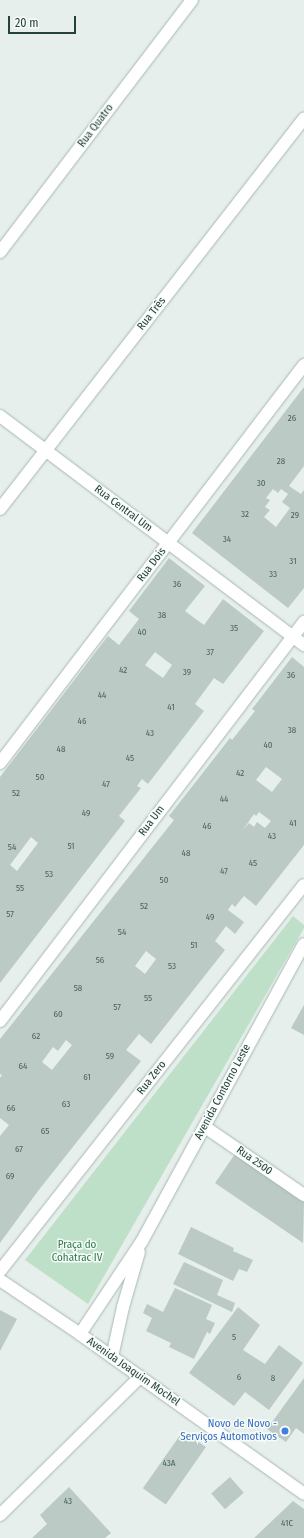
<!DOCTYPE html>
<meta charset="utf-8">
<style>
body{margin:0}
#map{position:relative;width:304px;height:1538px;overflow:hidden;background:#e6efeb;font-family:"Fira Sans Condensed",sans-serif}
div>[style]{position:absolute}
.green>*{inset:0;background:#bfe0c8}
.building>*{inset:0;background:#bbcac4;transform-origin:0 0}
.roads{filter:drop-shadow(0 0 1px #a8b8b2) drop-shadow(0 0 1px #a8b8b2)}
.service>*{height:12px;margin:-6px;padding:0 6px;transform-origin:6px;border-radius:6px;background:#fff}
.minor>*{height:12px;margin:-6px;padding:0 6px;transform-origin:6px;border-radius:6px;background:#fff}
.secondary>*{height:12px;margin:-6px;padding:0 6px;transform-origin:6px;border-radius:6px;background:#fff}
.dots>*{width:11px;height:11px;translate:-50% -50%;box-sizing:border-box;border:2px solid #f7fbf9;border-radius:50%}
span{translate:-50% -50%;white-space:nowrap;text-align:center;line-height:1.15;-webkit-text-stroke:3px #f7fbf9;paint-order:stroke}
.number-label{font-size:9px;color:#4a645c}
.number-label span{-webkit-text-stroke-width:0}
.street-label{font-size:11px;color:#24423a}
.park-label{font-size:11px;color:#2d7a4b}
.shop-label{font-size:11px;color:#366cbe}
.right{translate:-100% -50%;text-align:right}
.scale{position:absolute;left:8px;top:16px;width:68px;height:18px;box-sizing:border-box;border:2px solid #24423a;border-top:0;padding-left:5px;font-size:12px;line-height:14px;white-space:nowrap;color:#24423a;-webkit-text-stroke:3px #f7fbf9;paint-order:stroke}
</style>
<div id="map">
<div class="green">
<div style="clip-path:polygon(293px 916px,304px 925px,304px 928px,88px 1304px,25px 1260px)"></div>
</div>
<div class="building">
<div style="clip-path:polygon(evenodd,304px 387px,304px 466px,289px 486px,301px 494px,304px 490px,304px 588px,288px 608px,192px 533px,304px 387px,273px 489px,278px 493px,281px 489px,288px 494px,282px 502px,290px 508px,276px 527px,264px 517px,270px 510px,265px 507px,270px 500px,266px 498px,273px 489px)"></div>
<div style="clip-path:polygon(evenodd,169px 558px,205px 586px,185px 611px,197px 620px,204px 625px,223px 599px,264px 631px,223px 684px,214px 678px,195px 704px,204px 711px,148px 784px,142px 779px,137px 786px,141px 788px,119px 816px,125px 821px,0 983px,0 777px,108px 636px,119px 645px,139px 619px,129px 611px,169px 558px,155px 652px,172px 665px,163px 678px,145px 665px,155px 652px,169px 558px,31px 837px,38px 843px,17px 871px,10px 865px,31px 837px)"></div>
<div style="clip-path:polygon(evenodd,292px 657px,304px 667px,304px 845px,256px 906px,244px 896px,235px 907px,232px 904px,228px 910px,244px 922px,235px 934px,226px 926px,215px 941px,225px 950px,151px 1044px,139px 1034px,126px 1050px,141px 1061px,38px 1191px,0 1243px,0 1136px,9px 1125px,0 1118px,0 1078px,2px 1075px,0 1074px,0 1039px,174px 820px,169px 816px,230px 738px,232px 740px,255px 711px,252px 709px,292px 657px,266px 767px,282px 779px,272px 792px,256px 780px,266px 767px,292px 657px,259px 812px,271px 821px,265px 828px,257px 822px,254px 827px,249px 823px,243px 830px,254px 814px,256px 816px,259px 812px,292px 657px,146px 951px,156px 959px,145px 974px,135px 966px,146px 951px,292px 657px,66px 1040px,72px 1045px,52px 1070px,42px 1062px,53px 1047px,58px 1051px,66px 1040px)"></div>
<div style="clip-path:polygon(304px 1005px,304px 1035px,291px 1028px)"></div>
<div style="clip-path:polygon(235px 1154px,304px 1202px,303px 1243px,215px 1183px)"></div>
<div style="clip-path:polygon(191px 1227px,234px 1248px,233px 1251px,253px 1260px,247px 1272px,239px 1269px,233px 1281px,178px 1254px)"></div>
<div style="clip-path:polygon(184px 1262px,223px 1280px,217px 1295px,235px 1303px,232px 1312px,173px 1284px)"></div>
<div style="clip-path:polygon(175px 1288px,212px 1305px,206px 1319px,215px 1323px,210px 1334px,207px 1332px,194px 1359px,169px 1347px,171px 1343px,146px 1331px,152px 1318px,143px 1313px,147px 1304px,163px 1312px)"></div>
<div style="clip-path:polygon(238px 1307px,260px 1325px,243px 1350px,265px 1364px,279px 1345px,303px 1363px,269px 1410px,245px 1392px,234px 1406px,189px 1373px)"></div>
<div style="clip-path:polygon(0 1310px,17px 1319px,0 1351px)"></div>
<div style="clip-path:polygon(304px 1378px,304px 1434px,296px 1428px,286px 1442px,267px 1429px)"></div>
<div style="left:183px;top:1431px;width:28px;height:70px;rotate:35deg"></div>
<div style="left:230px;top:1477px;width:21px;height:25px;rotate:49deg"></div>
<div style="clip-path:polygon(69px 1487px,111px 1533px,105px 1538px,32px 1538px,47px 1524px,40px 1515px)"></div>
<div style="clip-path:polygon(293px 1501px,304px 1509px,304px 1538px,254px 1538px)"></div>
</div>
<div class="roads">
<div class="service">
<div style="left:0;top:1515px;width:197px;rotate:-44.6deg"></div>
</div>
<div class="minor">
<div style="left:0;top:252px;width:317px;rotate:-52.7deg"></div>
<div style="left:0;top:416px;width:381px;rotate:37deg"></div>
<div style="left:0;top:509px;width:495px;rotate:-52.1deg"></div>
<div style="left:0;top:763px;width:501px;rotate:-52.63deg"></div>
<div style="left:0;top:1021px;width:502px;rotate:-52.7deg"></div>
<div style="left:205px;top:1127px;width:120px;rotate:34.5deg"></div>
<div style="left:0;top:1271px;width:491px;rotate:-51.8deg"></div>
</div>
<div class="secondary">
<div style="left:0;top:1280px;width:97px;rotate:34deg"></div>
<div style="left:80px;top:1334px;width:275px;rotate:35.5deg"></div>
<div style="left:80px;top:1334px;width:112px;rotate:-56.3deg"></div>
<div style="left:142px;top:1241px;width:338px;rotate:-61.4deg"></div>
<div style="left:112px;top:1357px;width:51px;rotate:-77.6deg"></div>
<div style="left:123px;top:1307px;width:57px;rotate:-73.8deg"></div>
</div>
</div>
<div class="dots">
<div style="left:285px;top:1431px;background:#3f7fe0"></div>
</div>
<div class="number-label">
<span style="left:292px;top:418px">26</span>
<span style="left:281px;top:461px">28</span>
<span style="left:261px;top:483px">30</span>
<span style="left:245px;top:514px">32</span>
<span style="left:295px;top:515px">29</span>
<span style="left:227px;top:539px">34</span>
<span style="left:293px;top:561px">31</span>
<span style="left:273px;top:574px">33</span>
<span style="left:177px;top:584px">36</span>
<span style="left:162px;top:615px">38</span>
<span style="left:234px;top:628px">35</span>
<span style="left:142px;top:632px">40</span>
<span style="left:210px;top:652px">37</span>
<span style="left:123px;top:670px">42</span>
<span style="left:187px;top:672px">39</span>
<span style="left:291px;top:675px">36</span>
<span style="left:102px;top:695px">44</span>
<span style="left:171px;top:707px">41</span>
<span style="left:82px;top:721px">46</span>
<span style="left:292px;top:730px">38</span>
<span style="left:150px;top:733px">43</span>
<span style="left:268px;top:745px">40</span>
<span style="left:61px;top:749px">48</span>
<span style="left:130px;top:758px">45</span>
<span style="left:240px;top:773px">42</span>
<span style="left:40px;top:777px">50</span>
<span style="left:106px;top:784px">47</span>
<span style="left:16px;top:793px">52</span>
<span style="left:224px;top:799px">44</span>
<span style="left:86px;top:813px">49</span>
<span style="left:293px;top:823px">41</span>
<span style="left:207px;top:826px">46</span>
<span style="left:272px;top:836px">43</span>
<span style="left:71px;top:846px">51</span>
<span style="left:12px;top:847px">54</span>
<span style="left:186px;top:853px">48</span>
<span style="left:253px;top:863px">45</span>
<span style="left:224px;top:871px">47</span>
<span style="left:49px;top:874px">53</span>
<span style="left:164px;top:880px">50</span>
<span style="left:20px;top:888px">55</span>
<span style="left:144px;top:906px">52</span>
<span style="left:10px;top:914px">57</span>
<span style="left:210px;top:917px">49</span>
<span style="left:122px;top:932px">54</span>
<span style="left:194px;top:945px">51</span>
<span style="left:100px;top:960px">56</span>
<span style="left:172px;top:966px">53</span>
<span style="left:78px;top:988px">58</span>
<span style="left:148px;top:998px">55</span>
<span style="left:117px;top:1007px">57</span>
<span style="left:58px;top:1014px">60</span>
<span style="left:36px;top:1036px">62</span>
<span style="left:110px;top:1056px">59</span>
<span style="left:23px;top:1066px">64</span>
<span style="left:87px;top:1077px">61</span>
<span style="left:66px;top:1104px">63</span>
<span style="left:11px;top:1108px">66</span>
<span style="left:45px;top:1131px">65</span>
<span style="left:19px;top:1149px">67</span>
<span style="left:10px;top:1176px">69</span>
<span style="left:234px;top:1337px">5</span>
<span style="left:239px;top:1377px">6</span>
<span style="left:273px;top:1378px">8</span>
<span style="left:169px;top:1463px">43A</span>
<span style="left:68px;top:1501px">43</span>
<span style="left:287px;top:1523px">41C</span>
</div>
<div class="street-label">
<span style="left:96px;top:126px;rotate:-53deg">Rua Quatro</span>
<span style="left:152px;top:314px;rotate:-52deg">Rua Três</span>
<span style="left:123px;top:509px;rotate:37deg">Rua Central Um</span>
<span style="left:152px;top:565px;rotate:-53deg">Rua Dois</span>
<span style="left:152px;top:821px;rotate:-53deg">Rua Um</span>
<span style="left:152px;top:1078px;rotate:-52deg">Rua Zero</span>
<span style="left:223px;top:1092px;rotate:-62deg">Avenida Contorno Leste</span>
<span style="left:254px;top:1161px;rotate:35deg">Rua 2500</span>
<span style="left:133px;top:1372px;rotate:35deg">Avenida Joaquim Mochel</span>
</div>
<div class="park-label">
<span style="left:77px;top:1252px">Praça do<br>Cohatrac IV</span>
</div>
<div class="shop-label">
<span class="right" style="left:277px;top:1431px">Novo de Novo -<br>Serviços Automotivos</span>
</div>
<div class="scale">20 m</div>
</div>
